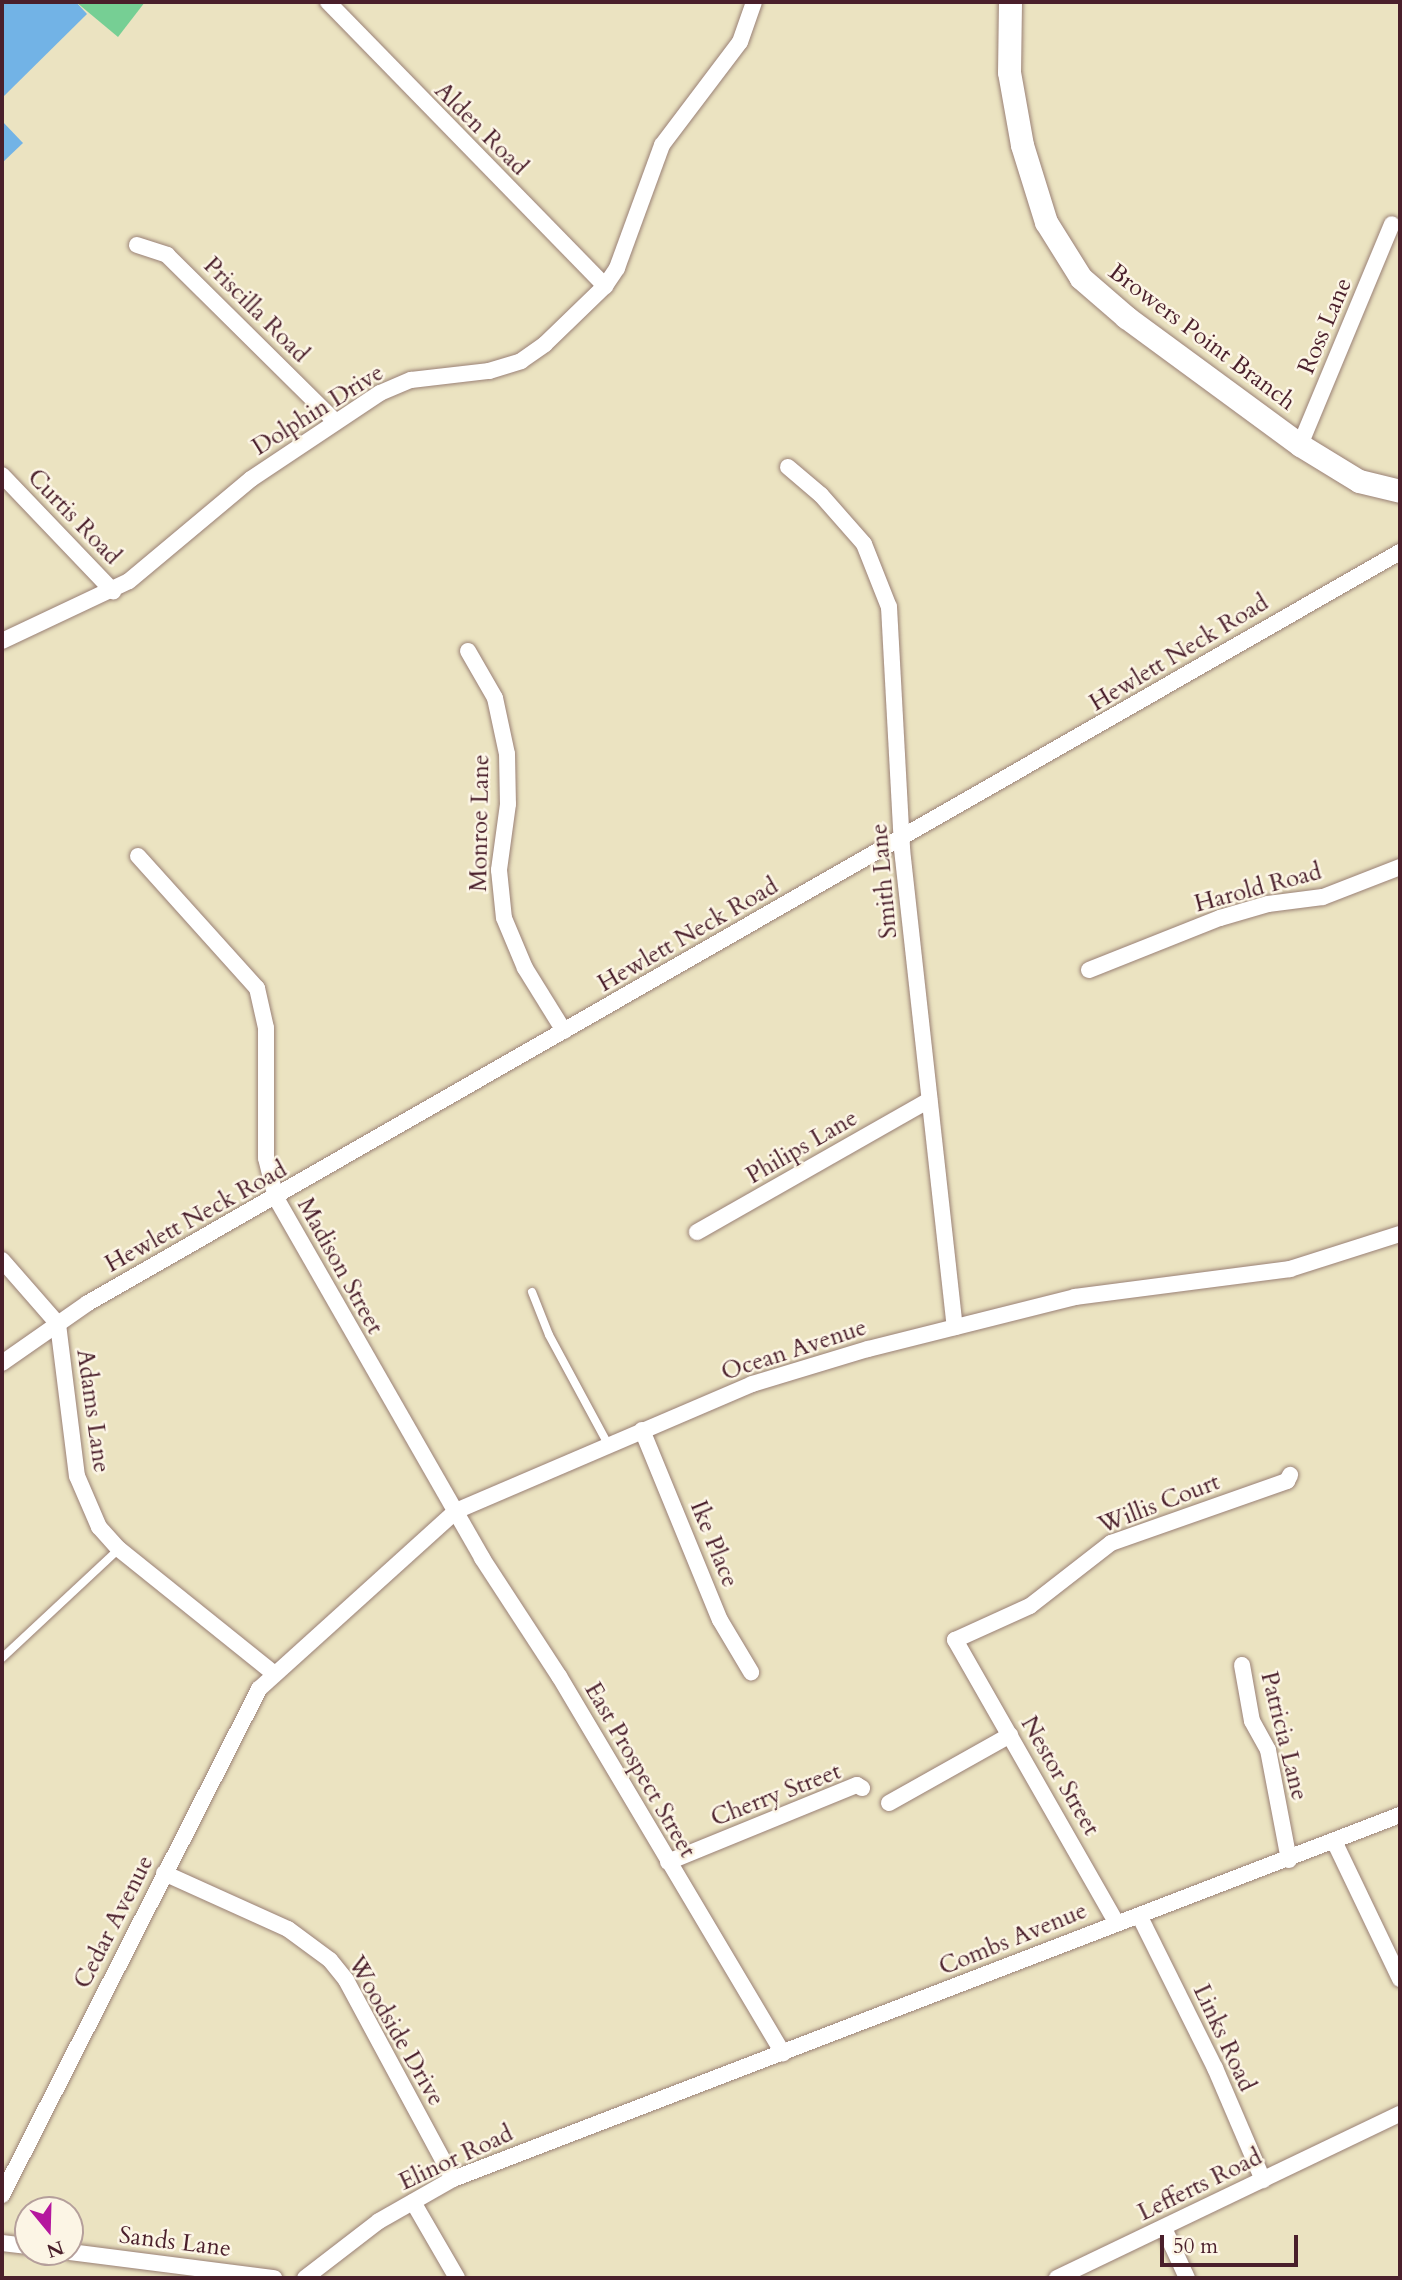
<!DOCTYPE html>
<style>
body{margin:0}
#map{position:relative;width:1402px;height:2280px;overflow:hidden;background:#ebe3c1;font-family:Cardo,serif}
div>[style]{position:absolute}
.green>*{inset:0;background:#76cf94}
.water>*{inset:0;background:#72b3e6}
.roads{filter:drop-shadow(0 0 2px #9a8176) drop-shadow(0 0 2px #9a8176)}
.lane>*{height:8px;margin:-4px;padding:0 4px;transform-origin:4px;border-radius:4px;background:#fff}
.street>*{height:16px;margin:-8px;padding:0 8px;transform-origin:8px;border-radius:8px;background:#fff}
.secondary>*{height:23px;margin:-11.5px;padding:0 11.5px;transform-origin:11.5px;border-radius:11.5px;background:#fff}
span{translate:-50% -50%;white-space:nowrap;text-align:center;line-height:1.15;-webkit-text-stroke:5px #fcf5e5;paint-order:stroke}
.street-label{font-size:24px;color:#4a1f2b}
.frame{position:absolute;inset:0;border:4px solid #4a1f2b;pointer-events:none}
.north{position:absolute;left:14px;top:2196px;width:70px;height:70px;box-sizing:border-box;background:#fcf5e5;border:2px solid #b59f9b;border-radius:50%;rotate:161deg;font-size:19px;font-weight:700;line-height:28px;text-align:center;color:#4a1f2b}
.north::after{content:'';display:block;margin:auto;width:24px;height:32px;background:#b5179e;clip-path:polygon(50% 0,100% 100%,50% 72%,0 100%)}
.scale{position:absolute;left:1160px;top:2235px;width:138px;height:32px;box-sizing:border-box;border:4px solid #4a1f2b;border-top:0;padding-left:9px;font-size:21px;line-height:24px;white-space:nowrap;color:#4a1f2b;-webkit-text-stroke:5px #fcf5e5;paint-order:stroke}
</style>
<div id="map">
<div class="green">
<div style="clip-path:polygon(76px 2px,145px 2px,118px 37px)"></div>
</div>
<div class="water">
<div style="clip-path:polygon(2px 2px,76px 2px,87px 14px,2px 98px)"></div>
<div style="clip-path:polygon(2px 121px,23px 143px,2px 163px)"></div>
</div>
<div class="roads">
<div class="lane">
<div style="left:532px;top:1292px;width:46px;rotate:68.4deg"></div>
<div style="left:549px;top:1335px;width:124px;rotate:61.6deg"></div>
<div style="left:2px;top:1658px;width:160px;rotate:-43deg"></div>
</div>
<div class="street">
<div style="left:328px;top:2px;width:397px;rotate:45.7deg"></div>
<div style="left:137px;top:245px;width:32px;rotate:18deg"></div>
<div style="left:167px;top:255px;width:236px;rotate:44.7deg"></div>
<div style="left:1300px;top:445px;width:239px;rotate:-67.4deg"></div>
<div style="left:788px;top:467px;width:43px;rotate:40.3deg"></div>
<div style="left:821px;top:495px;width:65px;rotate:48.7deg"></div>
<div style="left:864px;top:544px;width:68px;rotate:68.4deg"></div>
<div style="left:889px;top:607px;width:242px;rotate:86.9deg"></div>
<div style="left:902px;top:849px;width:481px;rotate:83.7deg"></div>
<div style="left:2px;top:475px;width:161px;rotate:46.3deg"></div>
<div style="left:2px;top:641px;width:140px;rotate:-25.3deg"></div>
<div style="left:129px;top:581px;width:159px;rotate:-39.9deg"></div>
<div style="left:251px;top:479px;width:155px;rotate:-33.7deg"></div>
<div style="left:380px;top:393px;width:34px;rotate:-23deg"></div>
<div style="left:411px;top:380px;width:79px;rotate:-6.6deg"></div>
<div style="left:489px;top:371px;width:34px;rotate:-17deg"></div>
<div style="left:521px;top:361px;width:29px;rotate:-35deg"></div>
<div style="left:545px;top:344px;width:83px;rotate:-44deg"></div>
<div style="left:605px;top:286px;width:22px;rotate:-56deg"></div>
<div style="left:617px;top:268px;width:131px;rotate:-69.9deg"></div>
<div style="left:662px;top:145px;width:129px;rotate:-52.9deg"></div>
<div style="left:740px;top:42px;width:42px;rotate:-70.7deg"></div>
<div style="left:468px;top:651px;width:54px;rotate:60.1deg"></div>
<div style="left:495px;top:698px;width:57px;rotate:77.9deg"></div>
<div style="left:507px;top:754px;width:50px;rotate:88.9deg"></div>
<div style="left:508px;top:804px;width:67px;rotate:97.8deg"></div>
<div style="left:499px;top:870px;width:48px;rotate:84.1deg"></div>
<div style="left:504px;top:918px;width:54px;rotate:67.2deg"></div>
<div style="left:525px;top:968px;width:74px;rotate:58.2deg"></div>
<div style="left:138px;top:856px;width:178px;rotate:48deg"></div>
<div style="left:257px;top:988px;width:41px;rotate:77.3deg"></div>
<div style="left:266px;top:1028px;width:130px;rotate:90deg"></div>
<div style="left:266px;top:1158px;width:41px;rotate:76deg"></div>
<div style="left:276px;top:1198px;width:415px;rotate:60.2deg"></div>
<div style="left:482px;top:1558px;width:141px;rotate:56.9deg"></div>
<div style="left:559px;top:1676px;width:439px;rotate:59.3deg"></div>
<div style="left:1089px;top:970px;width:141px;rotate:-21.7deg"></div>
<div style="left:1220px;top:918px;width:50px;rotate:-16.3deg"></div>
<div style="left:1268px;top:904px;width:55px;rotate:-7.3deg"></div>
<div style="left:1323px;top:897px;width:83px;rotate:-21.3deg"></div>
<div style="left:697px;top:1232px;width:267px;rotate:-29.6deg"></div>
<div style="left:2px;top:1260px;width:85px;rotate:48.8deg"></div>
<div style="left:58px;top:1324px;width:153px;rotate:82.9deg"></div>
<div style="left:77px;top:1476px;width:56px;rotate:66.7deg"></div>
<div style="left:99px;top:1527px;width:30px;rotate:48deg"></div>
<div style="left:119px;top:1549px;width:198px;rotate:38.8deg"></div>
<div style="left:2px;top:1363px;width:105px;rotate:-34.9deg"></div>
<div style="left:88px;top:1303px;width:1512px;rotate:-29.79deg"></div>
<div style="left:642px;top:1430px;width:205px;rotate:67.7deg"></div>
<div style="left:720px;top:1620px;width:61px;rotate:59.2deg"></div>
<div style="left:1242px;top:1665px;width:57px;rotate:79.9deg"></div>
<div style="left:1252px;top:1721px;width:33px;rotate:61deg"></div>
<div style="left:1268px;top:1750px;width:112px;rotate:79.2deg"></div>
<div style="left:889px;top:1803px;width:139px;rotate:-29.3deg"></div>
<div style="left:1334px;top:1841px;width:153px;rotate:64.4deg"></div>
<div style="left:668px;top:1862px;width:204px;rotate:-22.2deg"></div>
<div style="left:857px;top:1785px;width:6px;rotate:31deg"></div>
<div style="left:164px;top:1873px;width:136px;rotate:24.3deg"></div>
<div style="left:288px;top:1929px;width:52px;rotate:36.4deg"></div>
<div style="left:330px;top:1960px;width:26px;rotate:51deg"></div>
<div style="left:346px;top:1980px;width:226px;rotate:61.7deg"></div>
<div style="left:1140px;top:1917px;width:169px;rotate:63.6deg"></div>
<div style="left:1215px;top:2068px;width:122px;rotate:66.8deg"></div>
<div style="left:1116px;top:1922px;width:325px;rotate:-119.7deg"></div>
<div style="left:955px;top:1640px;width:82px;rotate:-24.4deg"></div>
<div style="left:1030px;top:1606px;width:103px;rotate:-37.9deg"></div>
<div style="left:1111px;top:1543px;width:187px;rotate:-19.4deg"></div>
<div style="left:1287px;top:1481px;width:7px;rotate:-63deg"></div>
<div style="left:2px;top:2195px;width:568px;rotate:-63.07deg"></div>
<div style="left:259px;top:1689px;width:266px;rotate:-42.1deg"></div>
<div style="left:456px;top:1511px;width:322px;rotate:-23.2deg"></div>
<div style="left:752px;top:1384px;width:121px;rotate:-16.8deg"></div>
<div style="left:868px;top:1349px;width:213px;rotate:-14.1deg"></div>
<div style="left:1075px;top:1297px;width:217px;rotate:-7.4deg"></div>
<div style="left:1290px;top:1269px;width:115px;rotate:-17.7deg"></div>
<div style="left:413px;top:2202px;width:88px;rotate:59.9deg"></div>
<div style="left:1164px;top:2228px;width:55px;rotate:65.3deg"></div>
<div style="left:2px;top:2243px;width:26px;rotate:7deg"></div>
<div style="left:70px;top:2252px;width:206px;rotate:7.3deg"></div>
<div style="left:305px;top:2278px;width:93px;rotate:-37.6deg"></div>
<div style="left:379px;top:2221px;width:85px;rotate:-29.6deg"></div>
<div style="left:453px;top:2179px;width:1015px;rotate:-21.03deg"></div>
<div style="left:1057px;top:2278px;width:380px;rotate:-25.6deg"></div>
</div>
<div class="secondary">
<div style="left:1010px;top:2px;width:70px;rotate:90.8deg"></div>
<div style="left:1009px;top:72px;width:74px;rotate:79.9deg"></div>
<div style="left:1022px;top:145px;width:81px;rotate:72.7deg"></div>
<div style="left:1046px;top:222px;width:66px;rotate:58deg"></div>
<div style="left:1081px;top:278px;width:60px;rotate:40.9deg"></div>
<div style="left:1126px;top:317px;width:216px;rotate:36.3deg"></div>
<div style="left:1300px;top:445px;width:69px;rotate:31.4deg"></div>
<div style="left:1359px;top:481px;width:42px;rotate:13.7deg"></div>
</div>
</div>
<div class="street-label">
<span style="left:481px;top:129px;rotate:45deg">Alden Road</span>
<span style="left:256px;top:310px;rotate:45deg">Priscilla Road</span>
<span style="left:1325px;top:326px;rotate:-67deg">Ross Lane</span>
<span style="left:1202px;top:337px;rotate:37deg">Browers Point Branch</span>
<span style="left:318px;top:410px;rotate:-32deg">Dolphin Drive</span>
<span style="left:74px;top:517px;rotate:46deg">Curtis Road</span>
<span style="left:1179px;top:653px;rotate:-31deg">Hewlett Neck Road</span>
<span style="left:480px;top:823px;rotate:-89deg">Monroe Lane</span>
<span style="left:884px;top:881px;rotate:-95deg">Smith Lane</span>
<span style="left:1258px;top:888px;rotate:-15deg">Harold Road</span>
<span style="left:688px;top:935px;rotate:-30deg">Hewlett Neck Road</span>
<span style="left:802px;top:1147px;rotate:-30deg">Philips Lane</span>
<span style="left:196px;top:1217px;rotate:-29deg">Hewlett Neck Road</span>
<span style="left:340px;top:1266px;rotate:61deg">Madison Street</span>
<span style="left:794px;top:1350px;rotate:-18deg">Ocean Avenue</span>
<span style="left:93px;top:1411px;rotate:82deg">Adams Lane</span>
<span style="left:1159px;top:1504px;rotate:-21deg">Willis Court</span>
<span style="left:714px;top:1544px;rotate:68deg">Ike Place</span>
<span style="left:1284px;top:1736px;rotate:76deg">Patricia Lane</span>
<span style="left:640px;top:1770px;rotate:60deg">East Prospect Street</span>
<span style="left:1060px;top:1776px;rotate:60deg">Nestor Street</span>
<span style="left:776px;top:1795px;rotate:-21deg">Cherry Street</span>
<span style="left:114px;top:1922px;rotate:-63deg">Cedar Avenue</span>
<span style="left:1013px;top:1939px;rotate:-22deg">Combs Avenue</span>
<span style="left:396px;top:2031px;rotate:60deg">Woodside Drive</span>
<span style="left:1224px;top:2038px;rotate:65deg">Links Road</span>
<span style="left:456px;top:2158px;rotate:-25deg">Elinor Road</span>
<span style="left:1200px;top:2185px;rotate:-26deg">Lefferts Road</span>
<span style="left:175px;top:2242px;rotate:7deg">Sands Lane</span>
</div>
<div class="frame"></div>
<div class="north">N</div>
<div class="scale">50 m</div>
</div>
